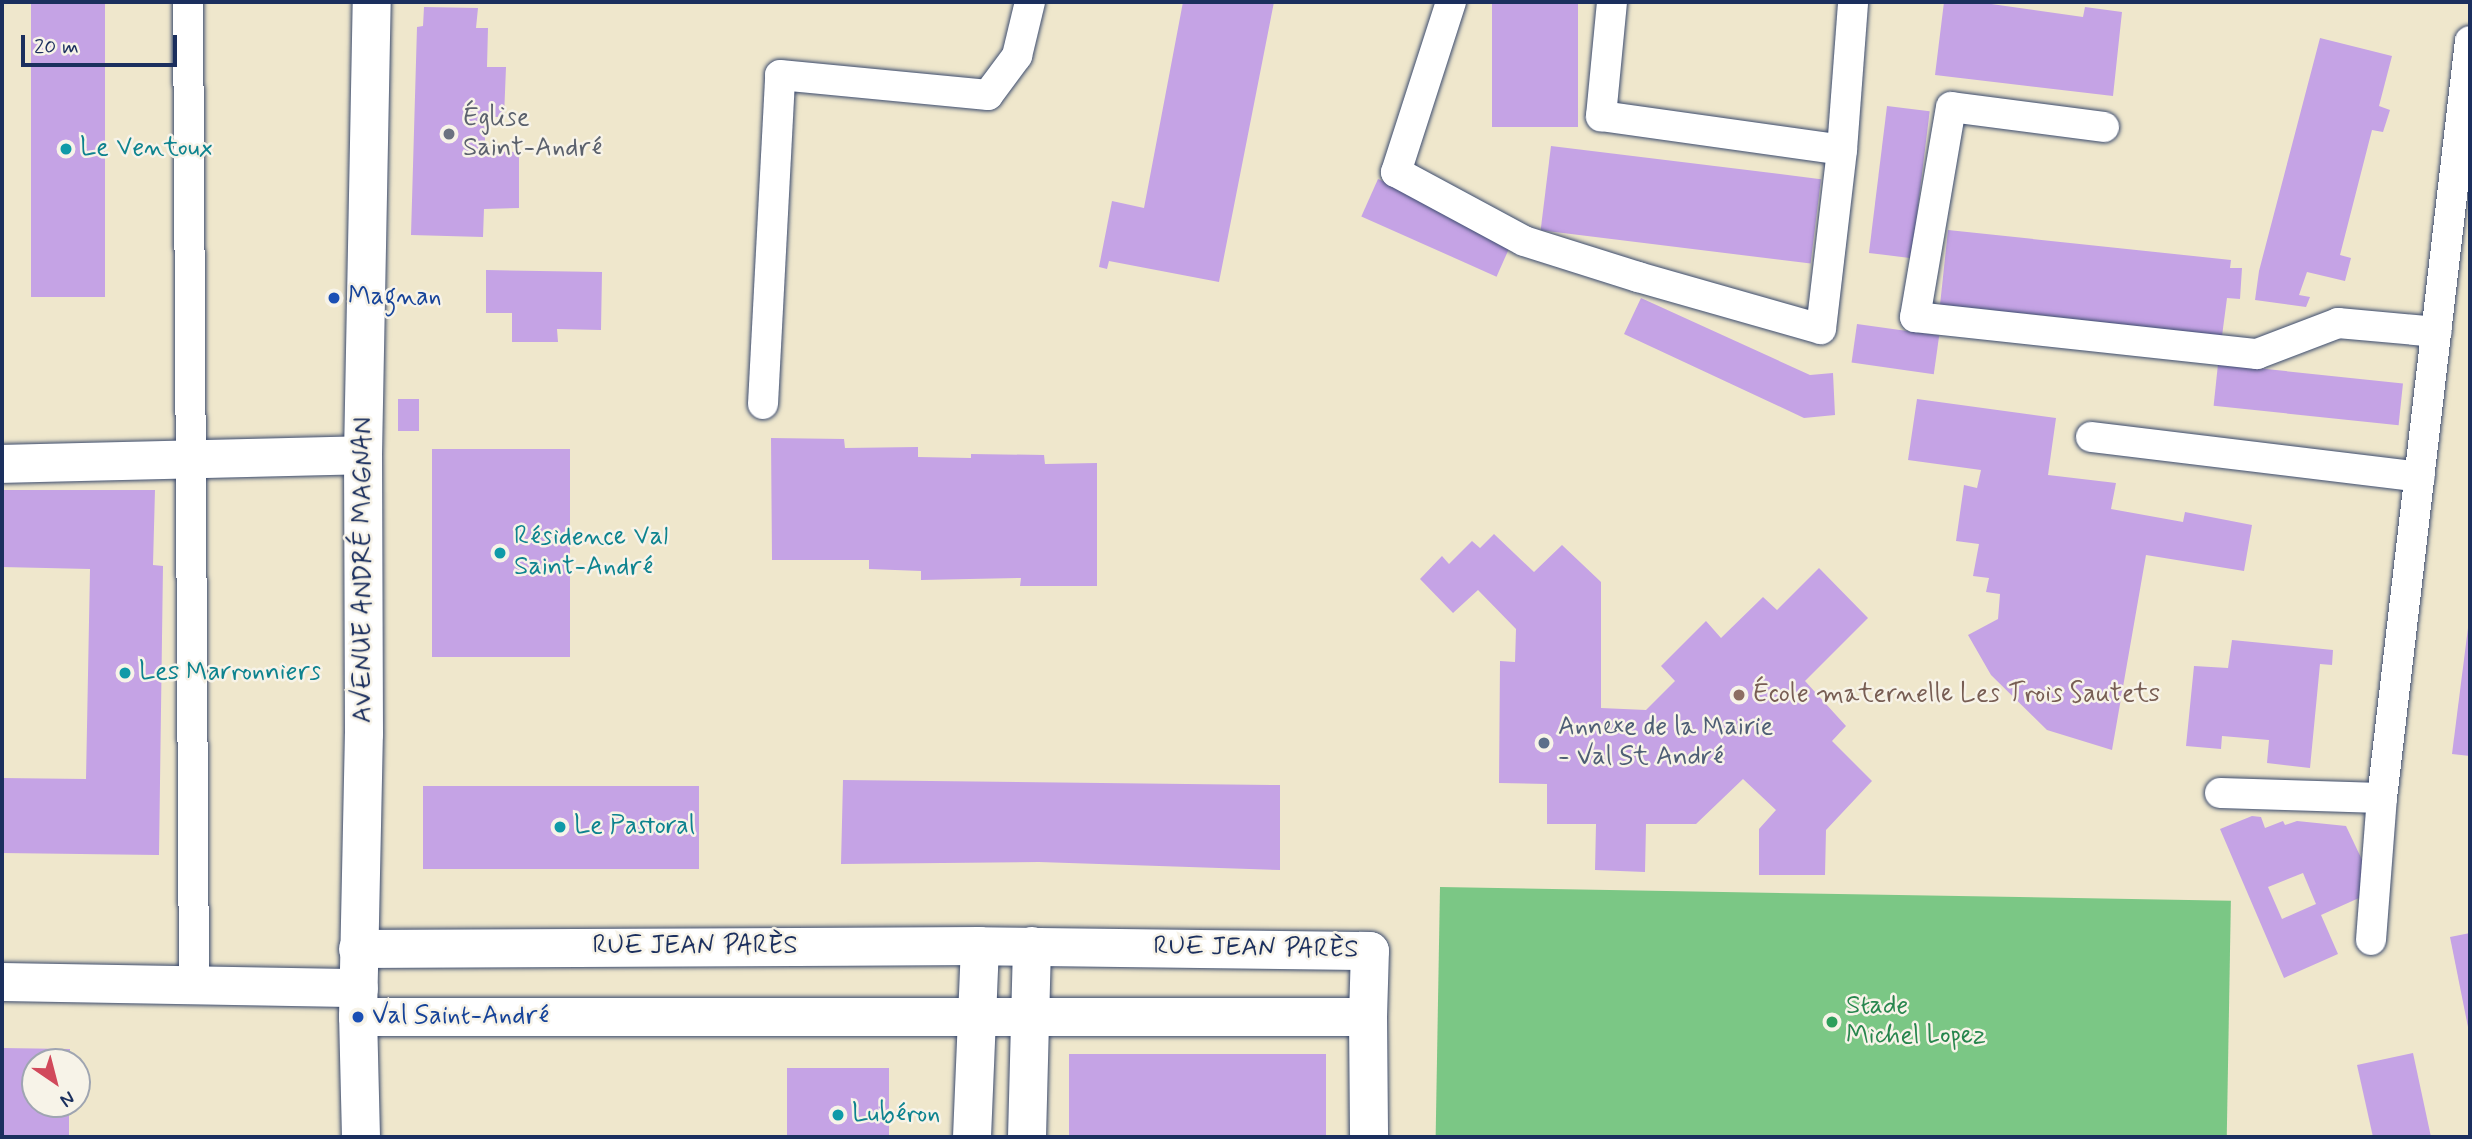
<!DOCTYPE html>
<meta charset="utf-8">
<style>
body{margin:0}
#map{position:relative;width:2472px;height:1139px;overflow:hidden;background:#efe7cc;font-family:Mynerve,sans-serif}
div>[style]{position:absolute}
.green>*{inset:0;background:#7bc785;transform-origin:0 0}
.building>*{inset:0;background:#c5a3e5;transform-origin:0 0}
.roads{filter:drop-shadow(0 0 2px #3b4b6e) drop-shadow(0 0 2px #3b4b6e)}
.lane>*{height:30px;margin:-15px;padding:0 15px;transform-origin:15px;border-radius:15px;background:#fff}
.street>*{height:38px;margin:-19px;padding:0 19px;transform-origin:19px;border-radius:19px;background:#fff}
.dots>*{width:19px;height:19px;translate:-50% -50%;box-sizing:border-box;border:4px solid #f7f3e8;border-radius:50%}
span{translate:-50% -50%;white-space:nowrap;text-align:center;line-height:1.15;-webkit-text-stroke:5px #f7f3e8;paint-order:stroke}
.worship-label{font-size:26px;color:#5b616d}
.left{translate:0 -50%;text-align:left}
.culture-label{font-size:26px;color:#0d838f}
.transit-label{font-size:26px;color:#164399}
.street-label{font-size:26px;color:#1b2f5e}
.education-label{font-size:26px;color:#785e54}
.service-label{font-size:26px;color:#4e5e75}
.leisure-label{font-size:26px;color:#27864d}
.frame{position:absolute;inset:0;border:4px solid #1b2f5e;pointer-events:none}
.north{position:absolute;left:21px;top:1048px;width:70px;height:70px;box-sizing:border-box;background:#f7f3e8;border:2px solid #9fa5b1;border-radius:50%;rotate:145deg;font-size:19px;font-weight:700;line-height:28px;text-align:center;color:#1b2f5e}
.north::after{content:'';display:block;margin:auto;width:24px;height:32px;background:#d1495b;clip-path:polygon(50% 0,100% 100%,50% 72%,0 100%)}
.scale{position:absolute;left:21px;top:35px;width:156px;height:32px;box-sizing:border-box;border:4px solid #1b2f5e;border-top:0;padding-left:9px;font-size:21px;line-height:24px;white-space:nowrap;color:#1b2f5e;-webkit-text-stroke:5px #f7f3e8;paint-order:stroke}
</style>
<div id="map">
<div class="green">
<div style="left:1440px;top:887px;width:791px;height:250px;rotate:1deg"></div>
</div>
<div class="building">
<div style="left:31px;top:2px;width:74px;height:295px"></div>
<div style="clip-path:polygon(1183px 2px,1274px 2px,1219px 282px,1109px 261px,1107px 269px,1099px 267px,1112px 201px,1144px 208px)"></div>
<div style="left:1492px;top:2px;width:86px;height:125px"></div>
<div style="clip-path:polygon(1944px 2px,1977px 2px,2083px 17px,2085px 7px,2122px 12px,2113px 96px,1935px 75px)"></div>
<div style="clip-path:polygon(424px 7px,478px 8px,476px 28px,488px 28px,487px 67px,506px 67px,504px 117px,485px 117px,485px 151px,519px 152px,519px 208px,484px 209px,483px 237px,411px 235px,417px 27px,423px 26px)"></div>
<div style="clip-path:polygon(2320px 38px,2392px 56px,2379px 106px,2390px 110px,2383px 132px,2372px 130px,2340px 255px,2351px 258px,2345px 281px,2307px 272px,2299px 295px,2310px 297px,2306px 307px,2255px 300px,2259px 271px)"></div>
<div style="left:1887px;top:106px;width:43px;height:148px;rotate:7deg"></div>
<div style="left:1551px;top:146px;width:272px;height:85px;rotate:7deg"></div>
<div style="left:1378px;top:179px;width:148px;height:41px;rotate:24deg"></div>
<div style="clip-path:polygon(1948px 230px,2231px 260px,2230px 268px,2242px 268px,2240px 299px,2227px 298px,2222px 336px,2020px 313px,2018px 323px,1992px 320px,1994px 310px,1940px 305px)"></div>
<div style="clip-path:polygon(486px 270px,602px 272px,601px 330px,557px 329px,558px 342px,512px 342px,512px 313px,486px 313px)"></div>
<div style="clip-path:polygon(1641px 298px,1810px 375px,1833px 373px,1835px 415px,1804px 418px,1624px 334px)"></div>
<div style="left:1857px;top:324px;width:83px;height:39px;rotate:8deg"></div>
<div style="left:2218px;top:364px;width:186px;height:42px;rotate:6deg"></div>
<div style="left:398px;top:399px;width:21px;height:32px"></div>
<div style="clip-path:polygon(1917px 399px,2056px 418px,2048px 475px,2116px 483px,2111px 509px,2183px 522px,2185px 512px,2252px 525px,2244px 571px,2146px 555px,2112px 750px,2047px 730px,1991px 675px,1968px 635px,1998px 619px,2000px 594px,1986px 592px,1989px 578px,1973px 576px,1979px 544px,1956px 541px,1964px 485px,1977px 488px,1981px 470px,1908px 460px)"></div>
<div style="clip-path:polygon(771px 438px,844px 439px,845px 448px,918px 447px,918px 457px,971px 458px,971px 454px,1044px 455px,1045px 464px,1097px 463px,1097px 586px,1020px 586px,1021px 578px,921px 580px,921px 571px,869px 569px,869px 560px,772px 560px)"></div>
<div style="left:432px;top:449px;width:138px;height:208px"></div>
<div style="clip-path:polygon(2px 490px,155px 490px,153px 565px,163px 566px,159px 855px,2px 853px,2px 778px,86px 779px,90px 569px,2px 567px)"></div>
<div style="clip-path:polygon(1494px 534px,1534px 572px,1562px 545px,1601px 582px,1601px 708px,1646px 710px,1675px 681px,1661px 666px,1706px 621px,1721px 638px,1763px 597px,1777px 610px,1819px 568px,1868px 618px,1805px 681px,1846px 726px,1832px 741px,1872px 781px,1826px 830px,1825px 875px,1759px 875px,1759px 829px,1776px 810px,1743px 779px,1696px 824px,1646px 824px,1645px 872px,1595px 870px,1596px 824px,1547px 824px,1547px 784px,1499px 783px,1500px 661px,1515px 662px,1516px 629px,1478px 590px,1453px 613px,1420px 579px,1442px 556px,1449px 564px,1472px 541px,1480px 548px)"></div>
<div style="clip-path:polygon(2469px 620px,2470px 620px,2470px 756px,2452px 754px)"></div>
<div style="clip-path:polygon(2232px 640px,2333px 650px,2332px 665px,2320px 664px,2310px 768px,2267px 763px,2269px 740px,2222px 736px,2221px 749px,2186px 746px,2194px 666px,2228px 668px)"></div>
<div style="clip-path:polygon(843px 780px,1280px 785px,1280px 870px,1039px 862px,841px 864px)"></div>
<div style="left:423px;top:786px;width:276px;height:83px"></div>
<div style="clip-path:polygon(evenodd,2252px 816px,2261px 817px,2265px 828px,2283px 821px,2285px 825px,2297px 821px,2346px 826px,2364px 864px,2359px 898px,2321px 915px,2338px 954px,2284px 978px,2220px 829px,2252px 816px,2303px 873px,2316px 904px,2282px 919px,2268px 887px,2303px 873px)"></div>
<div style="clip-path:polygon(2470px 933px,2470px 1032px,2469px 1032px,2450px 937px)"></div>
<div style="clip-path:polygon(2px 1048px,70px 1049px,70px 1062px,35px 1062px,35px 1104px,69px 1104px,69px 1137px,2px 1137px)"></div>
<div style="clip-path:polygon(2413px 1053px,2431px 1137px,2373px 1137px,2357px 1065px)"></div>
<div style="left:1069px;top:1054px;width:257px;height:83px"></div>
<div style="left:787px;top:1068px;width:102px;height:69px"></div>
</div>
<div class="roads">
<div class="lane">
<div style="left:188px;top:2px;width:982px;rotate:89.65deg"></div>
<div style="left:1451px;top:2px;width:179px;rotate:107.9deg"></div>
<div style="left:1396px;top:172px;width:145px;rotate:28.3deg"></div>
<div style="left:1524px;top:241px;width:120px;rotate:17.5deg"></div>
<div style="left:1638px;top:277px;width:190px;rotate:15.9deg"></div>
<div style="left:1821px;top:329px;width:180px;rotate:-83.3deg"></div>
<div style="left:1612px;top:2px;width:115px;rotate:95.5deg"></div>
<div style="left:1601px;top:116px;width:243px;rotate:8deg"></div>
<div style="left:1842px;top:150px;width:148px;rotate:-85.7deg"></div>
<div style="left:2104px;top:127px;width:154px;rotate:-172.6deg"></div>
<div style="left:1951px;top:107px;width:213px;rotate:99.7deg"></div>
<div style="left:1915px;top:317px;width:344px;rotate:6.2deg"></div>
<div style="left:2257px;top:354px;width:87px;rotate:-20.9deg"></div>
<div style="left:2338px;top:323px;width:99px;rotate:5.2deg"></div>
<div style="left:763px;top:404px;width:329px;rotate:-87deg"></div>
<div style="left:780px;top:75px;width:209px;rotate:5.5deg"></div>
<div style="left:988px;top:95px;width:49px;rotate:-53.4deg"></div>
<div style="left:1017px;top:56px;width:56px;rotate:-76.5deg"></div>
<div style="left:2091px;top:437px;width:331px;rotate:6.9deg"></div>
<div style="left:2220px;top:793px;width:162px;rotate:1.8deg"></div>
<div style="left:2382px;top:798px;width:762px;rotate:-83.37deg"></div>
<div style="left:2371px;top:940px;width:142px;rotate:-85.6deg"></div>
</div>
<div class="street">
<div style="left:2px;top:464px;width:361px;rotate:-1.4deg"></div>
<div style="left:2px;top:982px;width:357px;rotate:1deg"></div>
<div style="left:358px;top:1017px;width:1010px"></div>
<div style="left:1368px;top:1017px;width:66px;rotate:-88.3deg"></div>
<div style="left:1370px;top:951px;width:390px;rotate:-179.3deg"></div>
<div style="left:980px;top:946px;width:622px;rotate:179.72deg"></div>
<div style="left:1368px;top:1017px;width:120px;rotate:89.5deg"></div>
<div style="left:361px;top:1137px;width:120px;rotate:-91.4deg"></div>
<div style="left:358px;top:1017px;width:283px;rotate:-88.8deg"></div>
<div style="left:364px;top:734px;width:279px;rotate:-90.2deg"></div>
<div style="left:363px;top:455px;width:453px;rotate:-88.9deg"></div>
<div style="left:972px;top:1137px;width:191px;rotate:-87.6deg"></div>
<div style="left:1027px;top:1137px;width:191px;rotate:-88.5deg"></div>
</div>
</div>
<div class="dots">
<div style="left:449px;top:134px;background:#6b7280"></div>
<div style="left:66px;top:149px;background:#0f9aa8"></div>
<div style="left:334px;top:298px;background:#1a4fb4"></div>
<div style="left:500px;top:553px;background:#0f9aa8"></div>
<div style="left:125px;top:673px;background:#0f9aa8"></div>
<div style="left:1739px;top:695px;background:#8d6e63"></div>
<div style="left:1544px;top:743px;background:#5c6f8a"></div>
<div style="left:560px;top:827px;background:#0f9aa8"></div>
<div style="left:358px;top:1017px;background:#1a4fb4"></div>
<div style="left:1832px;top:1022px;background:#2e9e5b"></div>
<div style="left:838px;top:1115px;background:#0f9aa8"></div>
</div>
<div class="worship-label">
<span class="left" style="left:463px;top:134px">Église<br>Saint-André</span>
</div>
<div class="culture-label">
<span class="left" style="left:80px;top:149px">Le Ventoux</span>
<span class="left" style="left:514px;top:553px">Résidence Val<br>Saint-André</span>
<span class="left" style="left:139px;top:673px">Les Marronniers</span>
<span class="left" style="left:574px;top:827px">Le Pastoral</span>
<span class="left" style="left:852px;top:1115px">Lubéron</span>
</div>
<div class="transit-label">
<span class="left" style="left:348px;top:298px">Magnan</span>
<span class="left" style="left:372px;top:1017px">Val Saint-André</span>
</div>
<div class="street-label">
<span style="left:364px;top:570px;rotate:-90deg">AVENUE ANDRÉ MAGNAN</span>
<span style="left:695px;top:947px">RUE JEAN PARÈS</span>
<span style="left:1256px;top:949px;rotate:1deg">RUE JEAN PARÈS</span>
</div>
<div class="education-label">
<span class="left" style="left:1753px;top:695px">École maternelle Les Trois Sautets</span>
</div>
<div class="service-label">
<span class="left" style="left:1558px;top:743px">Annexe de la Mairie<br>- Val St André</span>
</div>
<div class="leisure-label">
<span class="left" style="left:1846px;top:1022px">Stade<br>Michel Lopez</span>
</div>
<div class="frame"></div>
<div class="north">N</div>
<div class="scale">20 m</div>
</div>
